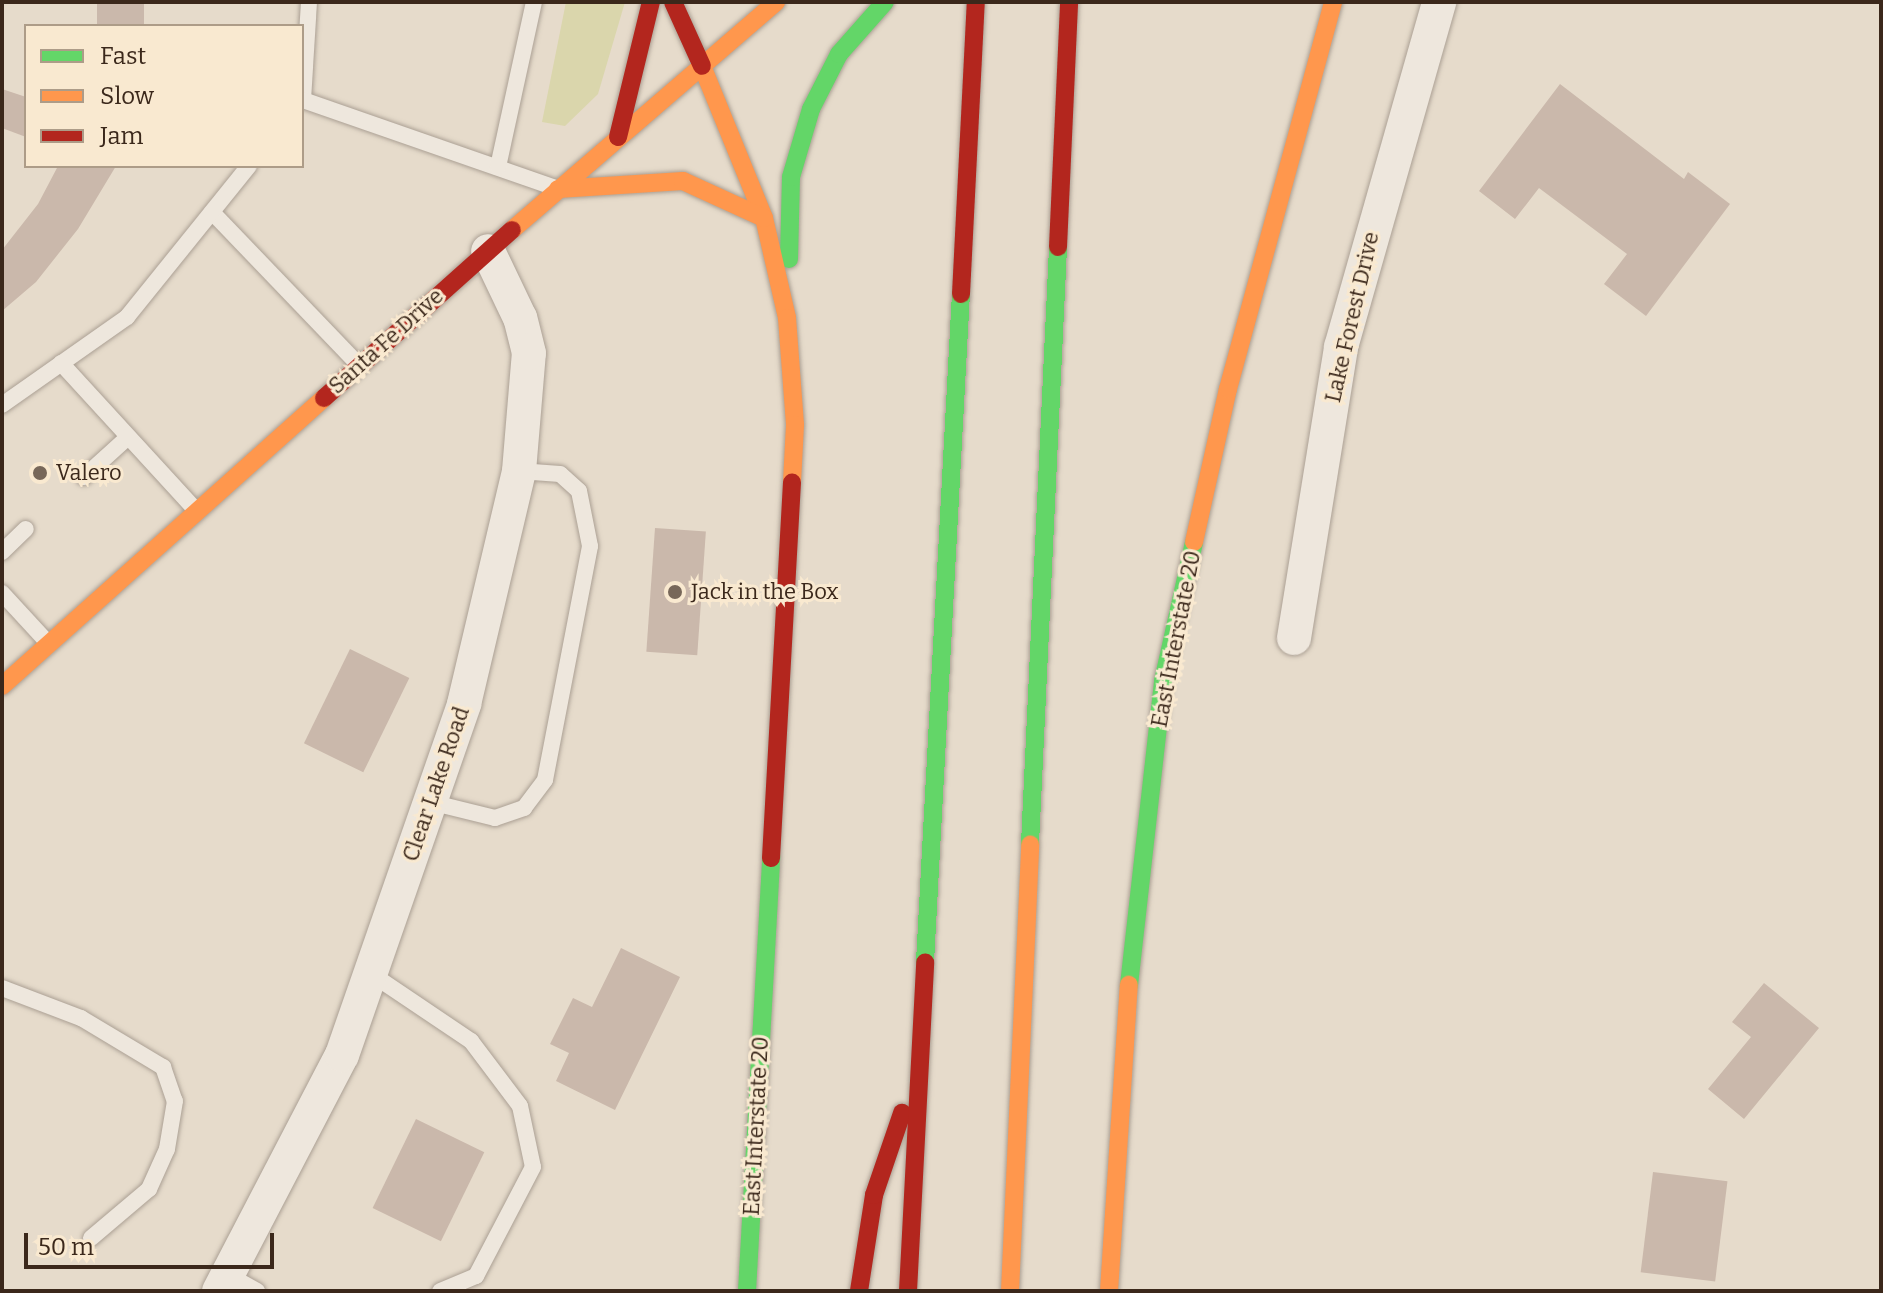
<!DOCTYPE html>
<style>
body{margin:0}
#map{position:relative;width:1883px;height:1293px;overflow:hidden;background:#e6dbcb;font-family:Bitter,serif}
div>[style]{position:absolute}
.green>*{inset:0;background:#dad6ac}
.building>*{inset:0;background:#cab8ab;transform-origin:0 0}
.roads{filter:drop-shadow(0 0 2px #aba094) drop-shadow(0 0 2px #aba094)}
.lane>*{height:16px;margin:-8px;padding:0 8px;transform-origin:8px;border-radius:8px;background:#eee7dd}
.street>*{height:34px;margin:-17px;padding:0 17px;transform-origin:17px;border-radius:17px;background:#eee7dd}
.fast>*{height:18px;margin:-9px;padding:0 9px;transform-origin:9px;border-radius:9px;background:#63d668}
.slow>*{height:18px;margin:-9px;padding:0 9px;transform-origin:9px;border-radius:9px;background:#ff974d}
.jam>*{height:18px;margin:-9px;padding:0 9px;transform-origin:9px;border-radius:9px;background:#b3261e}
.dots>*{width:22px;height:22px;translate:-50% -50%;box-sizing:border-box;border:4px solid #f9e9d0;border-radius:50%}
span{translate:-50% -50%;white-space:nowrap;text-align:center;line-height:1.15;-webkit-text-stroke:6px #f9e9d0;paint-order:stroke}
.street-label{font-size:22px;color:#3b281b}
.poi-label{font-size:22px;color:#3b281b}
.left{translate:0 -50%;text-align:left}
.frame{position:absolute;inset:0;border:4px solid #3b281b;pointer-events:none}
.legend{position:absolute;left:24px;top:24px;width:280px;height:144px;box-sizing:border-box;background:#f9e9d0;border:2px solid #ad9c88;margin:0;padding:10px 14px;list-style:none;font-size:24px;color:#3b281b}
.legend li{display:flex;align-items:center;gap:16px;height:40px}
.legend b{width:40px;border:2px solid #ad9c88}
.scale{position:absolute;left:24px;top:1233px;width:250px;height:36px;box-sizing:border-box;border:4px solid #3b281b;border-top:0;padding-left:10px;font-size:24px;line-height:28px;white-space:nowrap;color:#3b281b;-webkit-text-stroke:6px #f9e9d0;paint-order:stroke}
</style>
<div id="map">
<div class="green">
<div style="clip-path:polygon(566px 2px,625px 2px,598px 94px,565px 126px,542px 122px)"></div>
</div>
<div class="building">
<div style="left:97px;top:2px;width:47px;height:24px"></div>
<div style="clip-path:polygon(1560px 84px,1684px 179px,1688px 172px,1730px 204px,1646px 316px,1604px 284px,1627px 254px,1539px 188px,1515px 219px,1479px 191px)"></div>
<div style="clip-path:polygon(2px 89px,26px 97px,26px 137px,2px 128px)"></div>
<div style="clip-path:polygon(58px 166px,116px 166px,78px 229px,36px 282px,2px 311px,2px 250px,38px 204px)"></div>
<div style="left:655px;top:528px;width:51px;height:124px;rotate:4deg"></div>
<div style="left:350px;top:649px;width:66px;height:105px;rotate:26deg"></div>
<div style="clip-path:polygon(621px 948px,680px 977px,615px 1110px,556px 1081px,569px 1053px,550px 1044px,573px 998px,592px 1007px)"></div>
<div style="clip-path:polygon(1764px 983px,1819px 1028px,1744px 1119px,1708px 1089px,1751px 1037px,1732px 1022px)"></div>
<div style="left:416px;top:1119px;width:76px;height:99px;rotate:26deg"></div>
<div style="left:1653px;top:1172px;width:75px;height:101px;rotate:7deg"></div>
</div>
<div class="roads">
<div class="lane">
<div style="left:309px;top:2px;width:98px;rotate:93.5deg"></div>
<div style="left:303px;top:100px;width:268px;rotate:19.2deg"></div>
<div style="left:498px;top:167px;width:169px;rotate:-77.7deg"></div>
<div style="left:212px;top:212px;width:211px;rotate:46.2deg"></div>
<div style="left:61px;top:363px;width:198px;rotate:47.5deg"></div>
<div style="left:2px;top:405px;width:153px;rotate:-35.1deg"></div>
<div style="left:127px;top:317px;width:194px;rotate:-51.1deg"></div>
<div style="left:84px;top:477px;width:59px;rotate:-42.3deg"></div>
<div style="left:2px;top:552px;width:33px;rotate:-44deg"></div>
<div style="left:2px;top:593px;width:67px;rotate:47.4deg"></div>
<div style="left:430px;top:802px;width:67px;rotate:13.8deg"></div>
<div style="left:495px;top:818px;width:31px;rotate:-19deg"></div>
<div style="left:524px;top:808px;width:35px;rotate:-53deg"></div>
<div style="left:545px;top:780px;width:238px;rotate:-79.1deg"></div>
<div style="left:590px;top:546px;width:56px;rotate:-101.3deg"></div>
<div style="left:579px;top:491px;width:25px;rotate:-138deg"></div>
<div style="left:560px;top:474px;width:41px;rotate:-175.8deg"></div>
<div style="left:370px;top:973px;width:122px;rotate:34deg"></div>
<div style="left:471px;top:1041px;width:81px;rotate:53deg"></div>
<div style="left:520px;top:1106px;width:62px;rotate:78deg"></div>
<div style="left:533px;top:1167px;width:123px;rotate:117.6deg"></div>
<div style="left:476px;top:1276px;width:39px;rotate:157deg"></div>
<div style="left:2px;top:988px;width:85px;rotate:20.8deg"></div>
<div style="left:81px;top:1018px;width:96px;rotate:30.9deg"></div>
<div style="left:163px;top:1067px;width:36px;rotate:71deg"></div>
<div style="left:175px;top:1101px;width:49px;rotate:99.5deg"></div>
<div style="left:167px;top:1149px;width:44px;rotate:114.2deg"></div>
<div style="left:149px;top:1189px;width:76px;rotate:139.8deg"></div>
<div style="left:230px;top:1276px;width:31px;rotate:29deg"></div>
</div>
<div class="street">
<div style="left:1294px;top:638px;width:295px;rotate:-80.8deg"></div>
<div style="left:1341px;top:347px;width:359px;rotate:-74.1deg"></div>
<div style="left:219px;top:1291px;width:266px;rotate:-62.5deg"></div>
<div style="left:342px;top:1055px;width:372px;rotate:-70.8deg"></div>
<div style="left:464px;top:704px;width:239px;rotate:-76.7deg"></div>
<div style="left:519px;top:471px;width:118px;rotate:-85.2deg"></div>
<div style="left:529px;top:353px;width:36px;rotate:-104deg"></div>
<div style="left:520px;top:318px;width:74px;rotate:-115.5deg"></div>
</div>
<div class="fast">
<div style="left:789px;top:259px;width:82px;rotate:-88.6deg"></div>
<div style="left:791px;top:177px;width:71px;rotate:-73.6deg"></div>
<div style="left:811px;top:109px;width:62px;rotate:-63deg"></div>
<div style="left:839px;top:54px;width:69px;rotate:-48.5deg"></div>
<div style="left:1030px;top:844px;width:598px;rotate:-87.31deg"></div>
<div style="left:925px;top:962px;width:669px;rotate:-86.92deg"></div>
<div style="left:1129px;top:985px;width:306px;rotate:-83.6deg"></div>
<div style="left:1163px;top:681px;width:142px;rotate:-77.4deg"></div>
<div style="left:747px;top:1291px;width:434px;rotate:-86.8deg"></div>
</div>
<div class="slow">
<div style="left:773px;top:2px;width:2px;rotate:27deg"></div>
<div style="left:702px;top:66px;width:164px;rotate:67.8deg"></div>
<div style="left:764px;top:218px;width:103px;rotate:77deg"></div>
<div style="left:787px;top:318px;width:107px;rotate:85.7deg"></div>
<div style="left:795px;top:425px;width:58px;rotate:93deg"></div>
<div style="left:558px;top:189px;width:125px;rotate:-3.7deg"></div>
<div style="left:683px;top:181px;width:89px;rotate:24.6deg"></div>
<div style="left:512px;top:230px;width:349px;rotate:-40.8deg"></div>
<div style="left:1194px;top:542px;width:157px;rotate:-77.5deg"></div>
<div style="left:1228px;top:389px;width:401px;rotate:-74.8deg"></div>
<div style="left:2px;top:686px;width:432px;rotate:-41.8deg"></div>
<div style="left:1010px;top:1291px;width:447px;rotate:-87.4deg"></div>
<div style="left:1109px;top:1291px;width:307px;rotate:-86.3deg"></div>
</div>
<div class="jam">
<div style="left:673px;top:2px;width:70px;rotate:65.6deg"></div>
<div style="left:618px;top:137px;width:139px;rotate:-76.3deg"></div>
<div style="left:1058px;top:247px;width:245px;rotate:-87.4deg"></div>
<div style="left:961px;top:294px;width:292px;rotate:-87.1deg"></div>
<div style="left:324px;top:398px;width:252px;rotate:-41.8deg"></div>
<div style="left:771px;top:858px;width:376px;rotate:-86.8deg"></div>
<div style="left:859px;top:1291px;width:97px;rotate:-81.1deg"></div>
<div style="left:874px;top:1195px;width:87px;rotate:-71.1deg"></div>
<div style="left:908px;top:1291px;width:329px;rotate:-87deg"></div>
</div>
</div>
<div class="dots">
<div style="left:40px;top:473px;background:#776759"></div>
<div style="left:675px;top:592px;background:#776759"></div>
</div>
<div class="street-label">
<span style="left:1352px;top:317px;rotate:-77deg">Lake Forest Drive</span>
<span style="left:386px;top:341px;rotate:-42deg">Santa Fe Drive</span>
<span style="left:1176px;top:639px;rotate:-79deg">East Interstate 20</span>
<span style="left:436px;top:784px;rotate:-71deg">Clear Lake Road</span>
<span style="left:756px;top:1126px;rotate:-87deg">East Interstate 20</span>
</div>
<div class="poi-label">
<span class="left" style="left:56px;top:473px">Valero</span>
<span class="left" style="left:691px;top:592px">Jack in the Box</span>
</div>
<div class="frame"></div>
<ul class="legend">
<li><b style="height:10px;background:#63d668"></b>Fast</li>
<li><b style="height:10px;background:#ff974d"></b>Slow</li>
<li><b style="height:10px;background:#b3261e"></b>Jam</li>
</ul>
<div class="scale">50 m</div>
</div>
